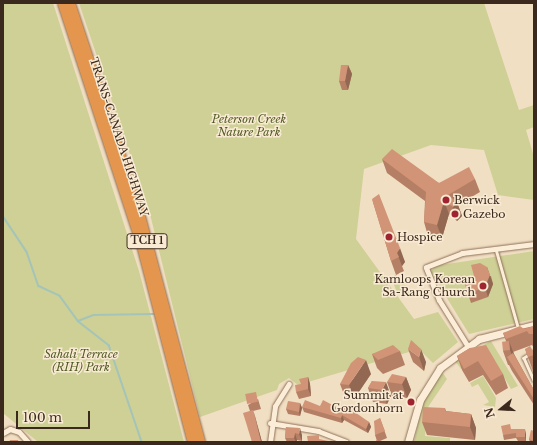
<!DOCTYPE html>
<style>
body{margin:0}
#map{position:relative;width:537px;height:445px;overflow:hidden;background:#f1dfc3;font-family:"Libre Baskerville",serif}
div>[style]{position:absolute}
.green>*{inset:0;background:#ced096}
.stream>*{height:1.5px;margin:-0.75px;padding:0 0.75px;transform-origin:0.75px;border-radius:0.75px;background:#a5c4b8}
.roads{filter:drop-shadow(0 0 1px #8d7058) drop-shadow(0 0 1px #8d7058)}
.service>*{height:2.5px;margin:-1.25px;padding:0 1.25px;transform-origin:1.25px;border-radius:1.25px;background:#fbedd7}
.minor>*{height:5px;margin:-2.5px;padding:0 2.5px;transform-origin:2.5px;border-radius:2.5px;background:#fbedd7}
.secondary>*{height:7px;margin:-3.5px;padding:0 3.5px;transform-origin:3.5px;border-radius:3.5px;background:#fbedd7}
.motorway>*{height:9px;margin:-4.5px;padding:0 4.5px;transform-origin:4.5px;border-radius:4.5px;background:#e5964e}
.wall>*{inset:0;background:#b57f65}
.shaded-wall>*{inset:0;background:#936853}
.building>*{inset:0;background:#d29476;transform-origin:0 0}
.dots>*{width:11px;height:11px;translate:-50% -50%;box-sizing:border-box;border:2px solid #f8ead3;border-radius:50%}
span{translate:-50% -50%;white-space:nowrap;text-align:center;line-height:1.15;-webkit-text-stroke:3px #f8ead3;paint-order:stroke}
.shield-label span{padding:1px 3px;background:#f8ead3;border:1px solid;border-radius:3px;-webkit-text-stroke-width:0}
.shield-label{font-size:10px;color:#3c291d;font-weight:700}
.park-label{font-size:11px;color:#505923;font-style:italic}
.street-label{font-size:11px;color:#3c291d}
.poi-label{font-size:11px;color:#3c291d}
.left{translate:0 -50%;text-align:left}
.right{translate:-100% -50%;text-align:right}
.frame{position:absolute;inset:0;border:4px solid #3c291d;pointer-events:none}
.north{position:absolute;left:481px;top:389px;width:40px;height:40px;-webkit-text-stroke:3px #f8ead3;paint-order:stroke;rotate:252deg;font-size:11px;font-weight:700;line-height:16px;text-align:center;color:#3c291d}
.north::after{content:'';display:block;margin:auto;width:14px;height:18px;background:#3c291d;clip-path:polygon(50% 0,100% 100%,50% 72%,0 100%)}
.scale{position:absolute;left:16px;top:411px;width:74px;height:18px;box-sizing:border-box;border:2px solid #3c291d;border-top:0;padding-left:5px;font-size:12px;line-height:14px;white-space:nowrap;color:#3c291d;-webkit-text-stroke:3px #f8ead3;paint-order:stroke}
</style>
<div id="map">
<div class="green">
<div style="clip-path:polygon(3px 3px,53px 3px,139px 271px,184px 442px,38px 442px,3px 413px)"></div>
<div style="clip-path:polygon(79px 3px,484px 3px,519px 110px,534px 105px,534px 127px,526px 130px,534px 157px,534px 200px,498px 195px,484px 150px,431px 145px,364px 169px,356px 239px,414px 319px,438px 312px,458px 342px,433px 363px,419px 349px,298px 385px,289px 378px,279px 384px,277px 390px,200px 417px,150px 214px)"></div>
<div style="clip-path:polygon(534px 251px,534px 319px,469px 334px,431px 272px,434px 266px)"></div>
<div style="clip-path:polygon(396px 275px,411px 291px,410px 295px,402px 298px,396px 290px,391px 277px)"></div>
<div style="clip-path:polygon(491px 341px,518px 386px,511px 389px,491px 355px,461px 369px,455px 361px)"></div>
<div style="clip-path:polygon(442px 372px,447px 379px,428px 407px,425px 436px,450px 438px,450px 442px,414px 442px,423px 401px)"></div>
<div style="clip-path:polygon(483px 376px,496px 398px,495px 407px,483px 405px,489px 402px,478px 384px,472px 387px,470px 383px)"></div>
</div>
<div class="stream">
<div style="left:3px;top:3px;width:1px"></div>
<div style="left:3px;top:216px;width:43px;rotate:56.3deg"></div>
<div style="left:27px;top:252px;width:36px;rotate:71deg"></div>
<div style="left:39px;top:286px;width:23px;rotate:25deg"></div>
<div style="left:60px;top:296px;width:31px;rotate:54deg"></div>
<div style="left:78px;top:321px;width:39px;rotate:38deg"></div>
<div style="left:109px;top:345px;width:102px;rotate:71.2deg"></div>
<div style="left:78px;top:321px;width:17px;rotate:-21deg"></div>
<div style="left:94px;top:315px;width:59px;rotate:-1deg"></div>
</div>
<div class="roads">
<div class="service">
<div style="left:496px;top:249px;width:81px;rotate:74.2deg"></div>
<div style="left:534px;top:352px;width:12px;rotate:149deg"></div>
<div style="left:524px;top:358px;width:24px;rotate:66deg"></div>
</div>
<div class="minor">
<div style="left:467px;top:345px;width:53px;rotate:-121.9deg"></div>
<div style="left:439px;top:300px;width:35px;rotate:-112deg"></div>
<div style="left:426px;top:267px;width:39px;rotate:-21deg"></div>
<div style="left:462px;top:253px;width:73px;rotate:-7.1deg"></div>
<div style="left:270px;top:423px;width:49px;rotate:9.5deg"></div>
<div style="left:318px;top:431px;width:30px;rotate:21deg"></div>
<div style="left:3px;top:433px;width:8px;rotate:-30deg"></div>
<div style="left:10px;top:429px;width:9px;rotate:18deg"></div>
<div style="left:19px;top:432px;width:13px;rotate:48deg"></div>
<div style="left:270px;top:442px;width:36px;rotate:-82deg"></div>
<div style="left:275px;top:406px;width:26px;rotate:-58deg"></div>
</div>
<div class="secondary">
<div style="left:408px;top:442px;width:44px;rotate:-74.1deg"></div>
<div style="left:420px;top:400px;width:38px;rotate:-58deg"></div>
<div style="left:440px;top:368px;width:49px;rotate:-36.6deg"></div>
<div style="left:479px;top:339px;width:57px;rotate:-14.3deg"></div>
</div>
<div class="motorway">
<div style="left:62px;top:3px;width:255px;rotate:71.9deg"></div>
<div style="left:141px;top:245px;width:203px;rotate:75.5deg"></div>
<div style="left:70px;top:3px;width:220px;rotate:71.7deg"></div>
<div style="left:139px;top:212px;width:238px;rotate:75.1deg"></div>
</div>
</div>
<div class="wall">
<div style="clip-path:polygon(348px 65px,352px 74px,348px 90px,342px 90px,339px 81px)"></div>
<div style="clip-path:polygon(382px 159px,439px 183px,475px 179px,480px 192px,458px 205px,462px 216px,457px 221px,449px 214px,442px 238px,428px 236px,424px 222px,425px 201px,387px 173px)"></div>
<div style="clip-path:polygon(372px 199px,405px 262px,402px 266px,404px 271px,396px 275px,391px 261px)"></div>
<div style="clip-path:polygon(474px 276px,491px 276px,493px 284px,488px 297px,471px 303px,468px 294px)"></div>
<div style="clip-path:polygon(534px 326px,534px 348px,532px 345px,513px 352px,534px 390px,534px 405px,512px 371px,509px 365px,508px 365px,503px 351px,506px 341px,503px 333px)"></div>
<div style="clip-path:polygon(470px 348px,503px 374px,508px 388px,496px 395px,483px 375px,469px 382px,462px 370px,457px 356px)"></div>
<div style="clip-path:polygon(408px 349px,426px 362px,424px 371px,413px 362px)"></div>
<div style="clip-path:polygon(525px 349px,534px 353px,534px 371px,533px 371px)"></div>
<div style="clip-path:polygon(400px 351px,405px 365px,383px 374px,377px 368px,372px 354px)"></div>
<div style="clip-path:polygon(371px 374px,354px 399px,345px 397px,340px 384px)"></div>
<div style="clip-path:polygon(308px 377px,310px 384px,311px 396px,299px 399px,296px 392px,301px 384px)"></div>
<div style="clip-path:polygon(406px 377px,411px 390px,407px 398px,392px 396px,387px 382px)"></div>
<div style="clip-path:polygon(372px 381px,391px 396px,387px 404px,373px 402px,368px 388px)"></div>
<div style="clip-path:polygon(258px 399px,261px 409px,253px 411px,262px 442px,252px 442px,250px 411px,248px 405px)"></div>
<div style="clip-path:polygon(300px 403px,302px 408px,300px 416px,288px 414px,286px 409px)"></div>
<div style="clip-path:polygon(302px 407px,340px 409px,369px 422px,371px 427px,368px 433px,344px 420px,342px 423px,304px 412px)"></div>
<div style="clip-path:polygon(445px 408px,446px 411px,471px 414px,476px 428px,475px 440px,427px 435px,422px 422px)"></div>
<div style="clip-path:polygon(380px 418px,387px 438px,380px 441px,377px 441px,375px 435px)"></div>
<div style="clip-path:polygon(286px 427px,302px 435px,302px 441px,297px 440px,297px 442px,287px 442px,285px 438px)"></div>
<div style="clip-path:polygon(512px 429px,526px 434px,526px 441px,518px 441px,516px 438px,504px 440px,503px 435px)"></div>
<div style="clip-path:polygon(534px 431px,534px 442px,530px 442px,529px 439px)"></div>
</div>
<div class="shaded-wall">
<div style="clip-path:polygon(348px 65px,352px 74px,348px 90px,345px 81px)"></div>
<div style="clip-path:polygon(444px 201px,449px 214px,442px 238px,437px 225px)"></div>
<div style="clip-path:polygon(457px 202px,462px 216px,457px 221px,453px 207px)"></div>
<div style="clip-path:polygon(400px 248px,405px 262px,402px 266px,397px 253px)"></div>
<div style="clip-path:polygon(487px 267px,493px 284px,488px 297px,485px 287px)"></div>
<div style="clip-path:polygon(509px 341px,514px 354px,515px 364px,510px 350px)"></div>
<div style="clip-path:polygon(421px 349px,426px 362px,424px 371px,419px 357px)"></div>
<div style="clip-path:polygon(366px 360px,371px 374px,354px 399px,349px 385px)"></div>
<div style="clip-path:polygon(308px 377px,310px 384px,311px 396px,308px 389px)"></div>
<div style="clip-path:polygon(406px 377px,411px 390px,407px 398px,402px 384px)"></div>
<div style="clip-path:polygon(386px 382px,391px 396px,387px 404px,382px 390px)"></div>
<div style="clip-path:polygon(300px 403px,302px 408px,300px 416px,299px 412px)"></div>
<div style="clip-path:polygon(253px 410px,255px 416px,262px 442px,261px 442px)"></div>
<div style="clip-path:polygon(471px 414px,476px 428px,475px 440px,470px 427px)"></div>
<div style="clip-path:polygon(342px 415px,344px 420px,342px 423px,341px 418px)"></div>
<div style="clip-path:polygon(369px 422px,371px 427px,368px 433px,366px 429px)"></div>
<div style="clip-path:polygon(300px 428px,302px 435px,302px 441px,299px 434px)"></div>
<div style="clip-path:polygon(525px 429px,526px 434px,526px 441px,525px 437px)"></div>
<div style="clip-path:polygon(295px 433px,297px 440px,297px 442px,296px 442px,294px 438px)"></div>
</div>
<div class="building">
<div style="clip-path:polygon(341px 65px,348px 65px,345px 81px,339px 81px)"></div>
<div style="clip-path:polygon(392px 149px,439px 183px,469px 167px,475px 179px,448px 195px,457px 202px,453px 207px,444px 201px,437px 225px,424px 222px,426px 192px,382px 159px)"></div>
<div style="clip-path:polygon(379px 194px,400px 248px,397px 253px,399px 257px,391px 261px,372px 199px)"></div>
<div style="clip-path:polygon(480px 263px,487px 267px,490px 275px,485px 287px,468px 294px,463px 279px,474px 276px,471px 265px)"></div>
<div style="clip-path:polygon(520px 326px,524px 329px,534px 326px,534px 334px,529px 334px,527px 331px,506px 339px,503px 333px)"></div>
<div style="clip-path:polygon(411px 340px,421px 349px,419px 357px,408px 349px)"></div>
<div style="left:509px;top:341px;width:9px;height:7px;rotate:84deg"></div>
<div style="clip-path:polygon(393px 345px,400px 351px,378px 360px,372px 354px)"></div>
<div style="clip-path:polygon(486px 345px,503px 374px,491px 381px,478px 361px,464px 369px,457px 356px,470px 348px)"></div>
<div style="clip-path:polygon(530px 346px,534px 353px,534px 355px,528px 357px,525px 349px)"></div>
<div style="clip-path:polygon(513px 353px,534px 390px,534px 399px,507px 357px)"></div>
<div style="clip-path:polygon(358px 357px,366px 360px,349px 385px,340px 384px,351px 363px)"></div>
<div style="clip-path:polygon(392px 374px,406px 377px,402px 384px,387px 382px)"></div>
<div style="clip-path:polygon(308px 377px,308px 389px,296px 392px,295px 385px,301px 384px,299px 379px)"></div>
<div style="clip-path:polygon(372px 381px,386px 382px,382px 390px,368px 388px)"></div>
<div style="left:256px;top:392px;width:10px;height:11px;rotate:79deg"></div>
<div style="clip-path:polygon(305px 400px,320px 406px,323px 400px,340px 409px,342px 405px,346px 406px,369px 422px,366px 429px,342px 415px,341px 418px,302px 407px)"></div>
<div style="clip-path:polygon(288px 401px,300px 403px,299px 412px,286px 409px)"></div>
<div style="clip-path:polygon(423px 407px,445px 408px,445px 411px,471px 414px,470px 427px,422px 422px)"></div>
<div style="clip-path:polygon(253px 410px,261px 442px,252px 442px,243px 413px)"></div>
<div style="clip-path:polygon(380px 418px,385px 431px,375px 435px,374px 421px)"></div>
<div style="clip-path:polygon(510px 424px,511px 429px,525px 429px,525px 437px,516px 437px,516px 433px,503px 435px,501px 426px)"></div>
<div style="clip-path:polygon(286px 427px,300px 428px,299px 434px,295px 433px,294px 438px,285px 438px)"></div>
<div style="clip-path:polygon(531px 430px,534px 431px,534px 441px,529px 439px)"></div>
<div style="clip-path:polygon(319px 435px,319px 439px,333px 442px,308px 442px,307px 436px)"></div>
<div style="clip-path:polygon(10px 440px,18px 440px,19px 442px,9px 442px)"></div>
<div style="clip-path:polygon(376px 440px,383px 442px,376px 442px)"></div>
</div>
<div class="dots">
<div style="left:446px;top:200px;background:#a02430"></div>
<div style="left:455px;top:214px;background:#a02430"></div>
<div style="left:389px;top:237px;background:#a02430"></div>
<div style="left:483px;top:286px;background:#a02430"></div>
<div style="left:411px;top:402px;background:#a02430"></div>
</div>
<div class="shield-label">
<span style="left:147px;top:241px">TCH 1</span>
</div>
<div class="park-label">
<span style="left:249px;top:126px">Peterson Creek<br>Nature Park</span>
<span style="left:81px;top:361px">Sahali Terrace<br>(RIH) Park</span>
</div>
<div class="street-label">
<span style="left:119px;top:137px;rotate:72deg">TRANS-CANADA HIGHWAY</span>
</div>
<div class="poi-label">
<span class="left" style="left:454px;top:200px">Berwick</span>
<span class="left" style="left:463px;top:214px">Gazebo</span>
<span class="left" style="left:397px;top:237px">Hospice</span>
<span class="right" style="left:475px;top:286px">Kamloops Korean<br>Sa-Rang Church</span>
<span class="right" style="left:403px;top:402px">Summit at<br>Gordonhorn</span>
</div>
<div class="frame"></div>
<div class="north">N</div>
<div class="scale">100 m</div>
</div>
